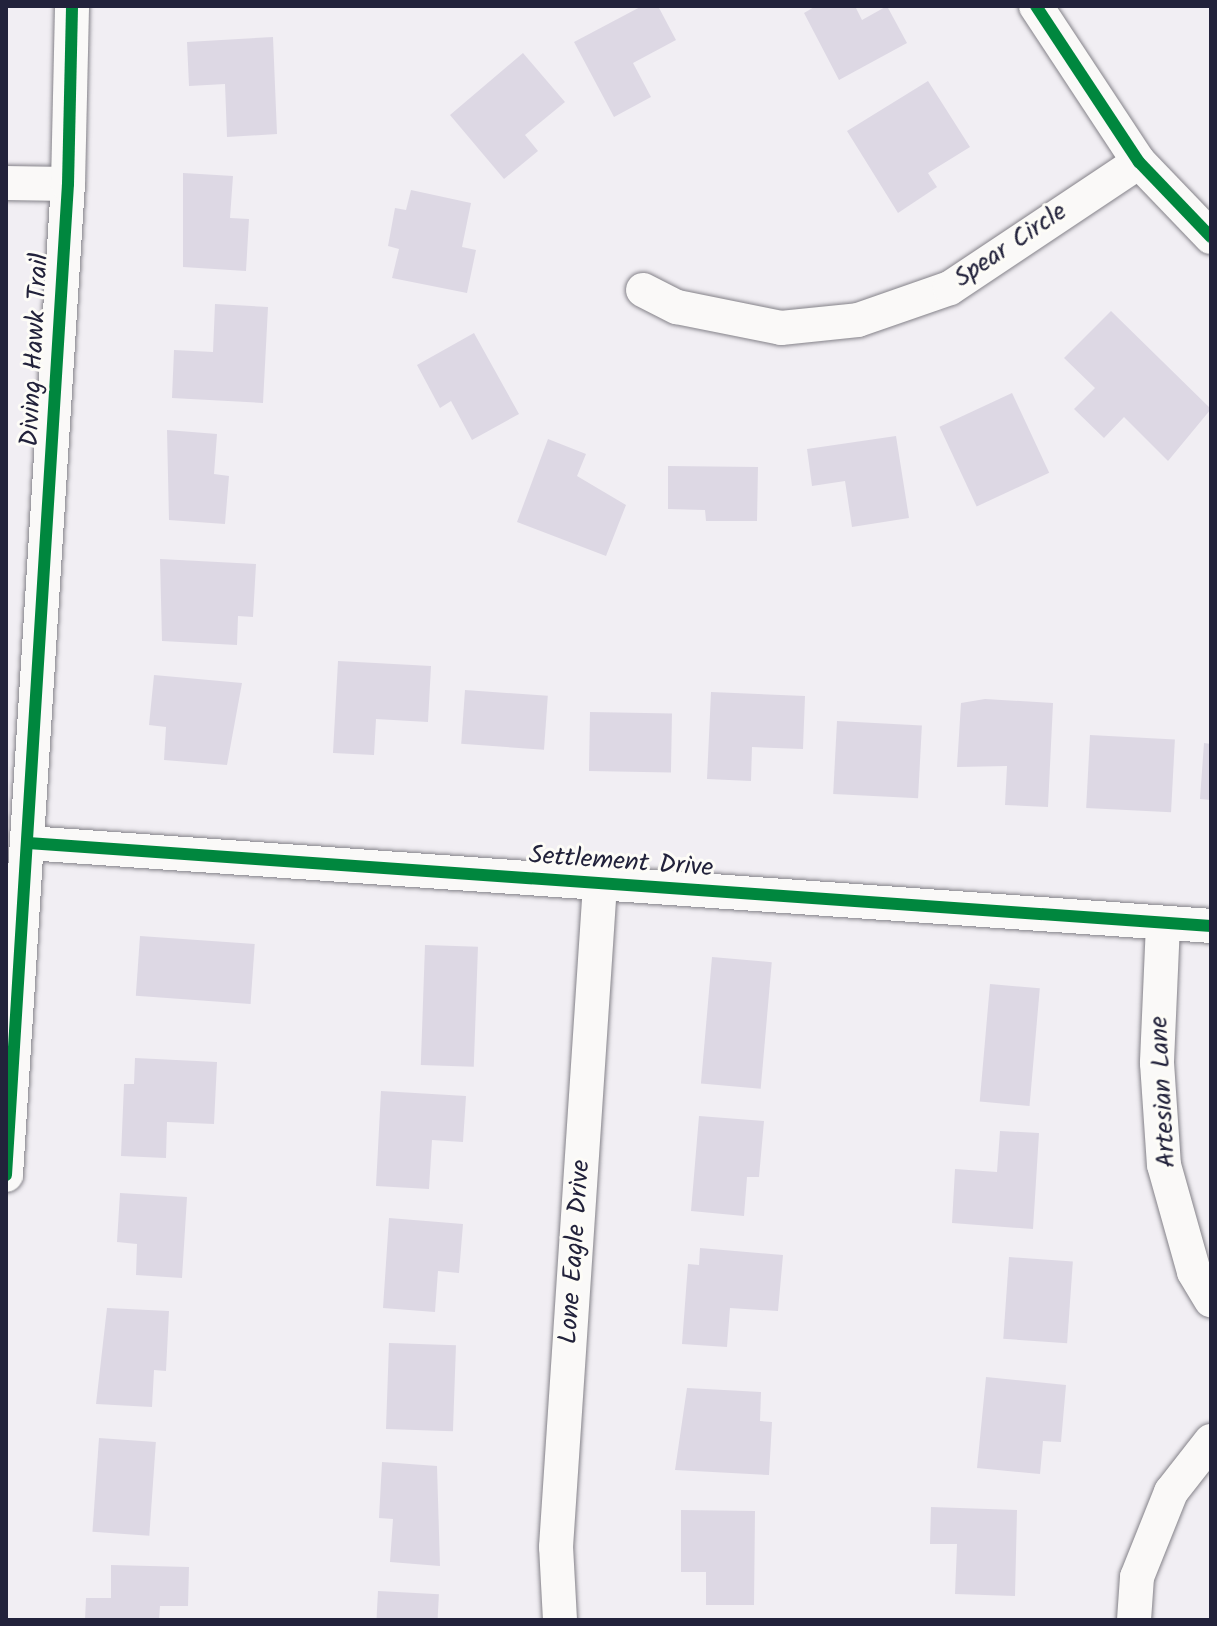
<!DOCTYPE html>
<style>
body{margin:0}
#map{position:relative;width:1217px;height:1626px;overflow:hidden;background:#f1eef3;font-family:Kalam,sans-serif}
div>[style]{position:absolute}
.building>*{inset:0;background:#ddd8e4;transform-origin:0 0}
.roads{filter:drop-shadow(0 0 2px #848289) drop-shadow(0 0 2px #848289)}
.minor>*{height:34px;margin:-17px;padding:0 17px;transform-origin:17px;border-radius:17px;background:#faf9f8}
.cycleway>*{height:12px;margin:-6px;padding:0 6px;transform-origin:6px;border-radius:6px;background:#00873e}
span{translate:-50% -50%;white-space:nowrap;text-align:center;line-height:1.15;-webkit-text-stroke:6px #fdfcf7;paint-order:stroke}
.street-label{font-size:26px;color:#22223b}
.frame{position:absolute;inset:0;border:8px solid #22223b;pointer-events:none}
</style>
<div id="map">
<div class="building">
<div style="clip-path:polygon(642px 6px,658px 6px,676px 40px,633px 63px,651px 97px,614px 117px,574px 42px)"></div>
<div style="clip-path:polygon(816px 6px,855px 6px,862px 20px,887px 6px,907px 43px,839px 80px,804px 13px)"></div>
<div style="clip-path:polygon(273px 37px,277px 134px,227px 137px,225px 84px,189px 86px,187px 42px)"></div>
<div style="clip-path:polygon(523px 53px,565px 102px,525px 135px,538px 151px,504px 179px,450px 115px)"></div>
<div style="clip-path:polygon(928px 81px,970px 147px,928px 173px,937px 187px,898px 213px,847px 131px)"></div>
<div style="clip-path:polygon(183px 173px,233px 176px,230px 218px,249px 219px,246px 271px,183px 267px)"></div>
<div style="clip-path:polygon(411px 190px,471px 203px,462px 247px,476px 250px,467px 293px,392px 278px,399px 249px,388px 246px,395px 208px,406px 210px)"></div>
<div style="clip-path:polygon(215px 304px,268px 307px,263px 403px,172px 398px,174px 350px,213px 352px)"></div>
<div style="clip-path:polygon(1111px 311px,1211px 409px,1168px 461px,1124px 417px,1104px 438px,1074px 409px,1095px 388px,1064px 358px)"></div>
<div style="clip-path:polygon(474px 333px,519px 414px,472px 440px,451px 401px,440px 408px,417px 365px)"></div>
<div style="left:1012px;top:393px;width:88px;height:80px;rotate:65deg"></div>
<div style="clip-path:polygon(167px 430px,217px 434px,214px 474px,229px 476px,225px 524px,169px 520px)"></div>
<div style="clip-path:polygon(896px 436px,909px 518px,852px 527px,845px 481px,812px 486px,807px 449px)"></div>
<div style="clip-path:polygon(548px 439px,586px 454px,577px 476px,626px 505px,606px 556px,517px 522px)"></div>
<div style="clip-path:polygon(668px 466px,758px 467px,757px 521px,706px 521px,705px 510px,668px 509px)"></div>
<div style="clip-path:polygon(160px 559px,256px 564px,253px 617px,238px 616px,237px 645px,162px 641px)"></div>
<div style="clip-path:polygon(338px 661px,431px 666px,428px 722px,376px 719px,374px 755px,333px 753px)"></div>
<div style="clip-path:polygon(154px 675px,242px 683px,227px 765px,164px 760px,166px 727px,149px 725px)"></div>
<div style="left:465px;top:690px;width:83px;height:54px;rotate:4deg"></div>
<div style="clip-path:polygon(711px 692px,805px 696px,803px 749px,752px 747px,751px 781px,707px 779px)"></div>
<div style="clip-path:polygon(985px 699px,1053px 703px,1048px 807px,1005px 805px,1007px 766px,957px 767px,961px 703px)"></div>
<div style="left:590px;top:712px;width:82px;height:59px;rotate:1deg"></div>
<div style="left:837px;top:721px;width:85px;height:73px;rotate:3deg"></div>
<div style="left:1090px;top:735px;width:85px;height:73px;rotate:3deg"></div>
<div style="clip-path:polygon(1204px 743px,1211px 744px,1211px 800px,1200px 799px)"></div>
<div style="left:140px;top:936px;width:115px;height:60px;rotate:4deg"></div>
<div style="left:425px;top:945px;width:53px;height:120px;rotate:2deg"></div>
<div style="left:712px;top:957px;width:60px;height:127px;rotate:5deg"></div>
<div style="left:990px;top:984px;width:50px;height:118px;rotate:5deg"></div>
<div style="clip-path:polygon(135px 1058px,217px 1062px,214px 1124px,167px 1122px,166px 1158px,121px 1156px,124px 1084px,134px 1084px)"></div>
<div style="clip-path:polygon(381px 1091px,466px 1096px,463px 1142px,432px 1140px,429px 1189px,376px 1186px)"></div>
<div style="clip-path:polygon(699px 1116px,764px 1121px,759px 1177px,747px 1177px,744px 1216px,691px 1211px)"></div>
<div style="clip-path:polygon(1000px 1131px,1039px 1133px,1033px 1229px,952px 1223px,955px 1169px,997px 1172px)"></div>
<div style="clip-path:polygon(120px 1193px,187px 1197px,182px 1278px,136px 1275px,137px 1244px,117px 1242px)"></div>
<div style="clip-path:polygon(389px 1218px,463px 1224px,459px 1273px,438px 1271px,435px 1312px,383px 1308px)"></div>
<div style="clip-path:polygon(700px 1248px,783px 1255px,778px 1311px,730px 1308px,727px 1347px,682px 1344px,688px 1264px,699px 1265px)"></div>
<div style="left:1009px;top:1257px;width:64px;height:82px;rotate:4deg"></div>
<div style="clip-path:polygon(107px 1308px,169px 1311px,166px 1371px,154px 1370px,152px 1407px,96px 1404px)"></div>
<div style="left:389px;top:1343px;width:67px;height:86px;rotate:2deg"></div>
<div style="clip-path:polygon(986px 1377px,1066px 1385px,1061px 1442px,1043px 1441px,1040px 1474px,977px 1468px)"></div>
<div style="clip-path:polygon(687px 1388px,761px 1392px,760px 1421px,772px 1422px,769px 1475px,675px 1470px)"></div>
<div style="left:99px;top:1438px;width:57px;height:94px;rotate:4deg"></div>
<div style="clip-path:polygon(382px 1462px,437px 1466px,440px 1566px,390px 1562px,393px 1519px,379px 1518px)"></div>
<div style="clip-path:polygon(931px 1507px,1017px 1510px,1015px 1596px,955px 1594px,957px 1544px,930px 1544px)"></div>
<div style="clip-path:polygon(681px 1510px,755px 1511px,754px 1605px,706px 1605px,706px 1572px,681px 1572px)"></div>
<div style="clip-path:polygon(111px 1565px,189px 1567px,188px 1606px,160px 1606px,159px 1620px,85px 1620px,86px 1598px,111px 1598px)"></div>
<div style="left:378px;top:1591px;width:61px;height:29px;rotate:3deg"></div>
</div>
<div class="roads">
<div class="minor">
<div style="left:1036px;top:6px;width:187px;rotate:56.6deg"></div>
<div style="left:1139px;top:162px;width:104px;rotate:46.2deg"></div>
<div style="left:6px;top:183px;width:62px;rotate:0.9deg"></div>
<div style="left:643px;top:290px;width:38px;rotate:27deg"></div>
<div style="left:677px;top:307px;width:106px;rotate:11.4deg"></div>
<div style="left:781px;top:328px;width:77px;rotate:-5.9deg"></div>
<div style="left:858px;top:320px;width:97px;rotate:-19.2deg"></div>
<div style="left:950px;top:288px;width:227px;rotate:-33.7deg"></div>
<div style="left:28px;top:843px;width:1186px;rotate:4.01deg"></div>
<div style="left:1163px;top:924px;width:139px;rotate:92.5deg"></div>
<div style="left:1157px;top:1063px;width:102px;rotate:86.1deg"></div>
<div style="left:1164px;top:1165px;width:111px;rotate:74.3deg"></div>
<div style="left:1194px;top:1272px;width:33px;rotate:59deg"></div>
<div style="left:6px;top:1175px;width:993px;rotate:-86.42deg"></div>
<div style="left:68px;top:184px;width:178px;rotate:-88.7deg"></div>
<div style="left:560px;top:1620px;width:73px;rotate:-93.1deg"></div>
<div style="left:556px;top:1547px;width:664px;rotate:-86.2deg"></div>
<div style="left:1134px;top:1620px;width:43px;rotate:-86deg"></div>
<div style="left:1137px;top:1577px;width:92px;rotate:-68.2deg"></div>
<div style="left:1171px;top:1492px;width:65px;rotate:-51.9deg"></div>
</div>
</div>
<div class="cycleway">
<div style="left:1036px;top:6px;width:187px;rotate:56.6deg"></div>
<div style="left:1139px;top:162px;width:104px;rotate:46.2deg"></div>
<div style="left:28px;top:843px;width:1186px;rotate:4.01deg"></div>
<div style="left:6px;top:1175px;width:993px;rotate:-86.42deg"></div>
<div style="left:68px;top:184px;width:178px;rotate:-88.7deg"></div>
</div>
<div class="street-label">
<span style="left:1011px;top:246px;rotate:-34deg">Spear Circle</span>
<span style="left:36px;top:350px;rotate:-87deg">Diving Hawk Trail</span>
<span style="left:621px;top:863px;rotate:4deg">Settlement Drive</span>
<span style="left:1164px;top:1092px;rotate:-93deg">Artesian Lane</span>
<span style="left:576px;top:1252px;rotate:-86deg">Lone Eagle Drive</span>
</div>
<div class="frame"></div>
</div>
